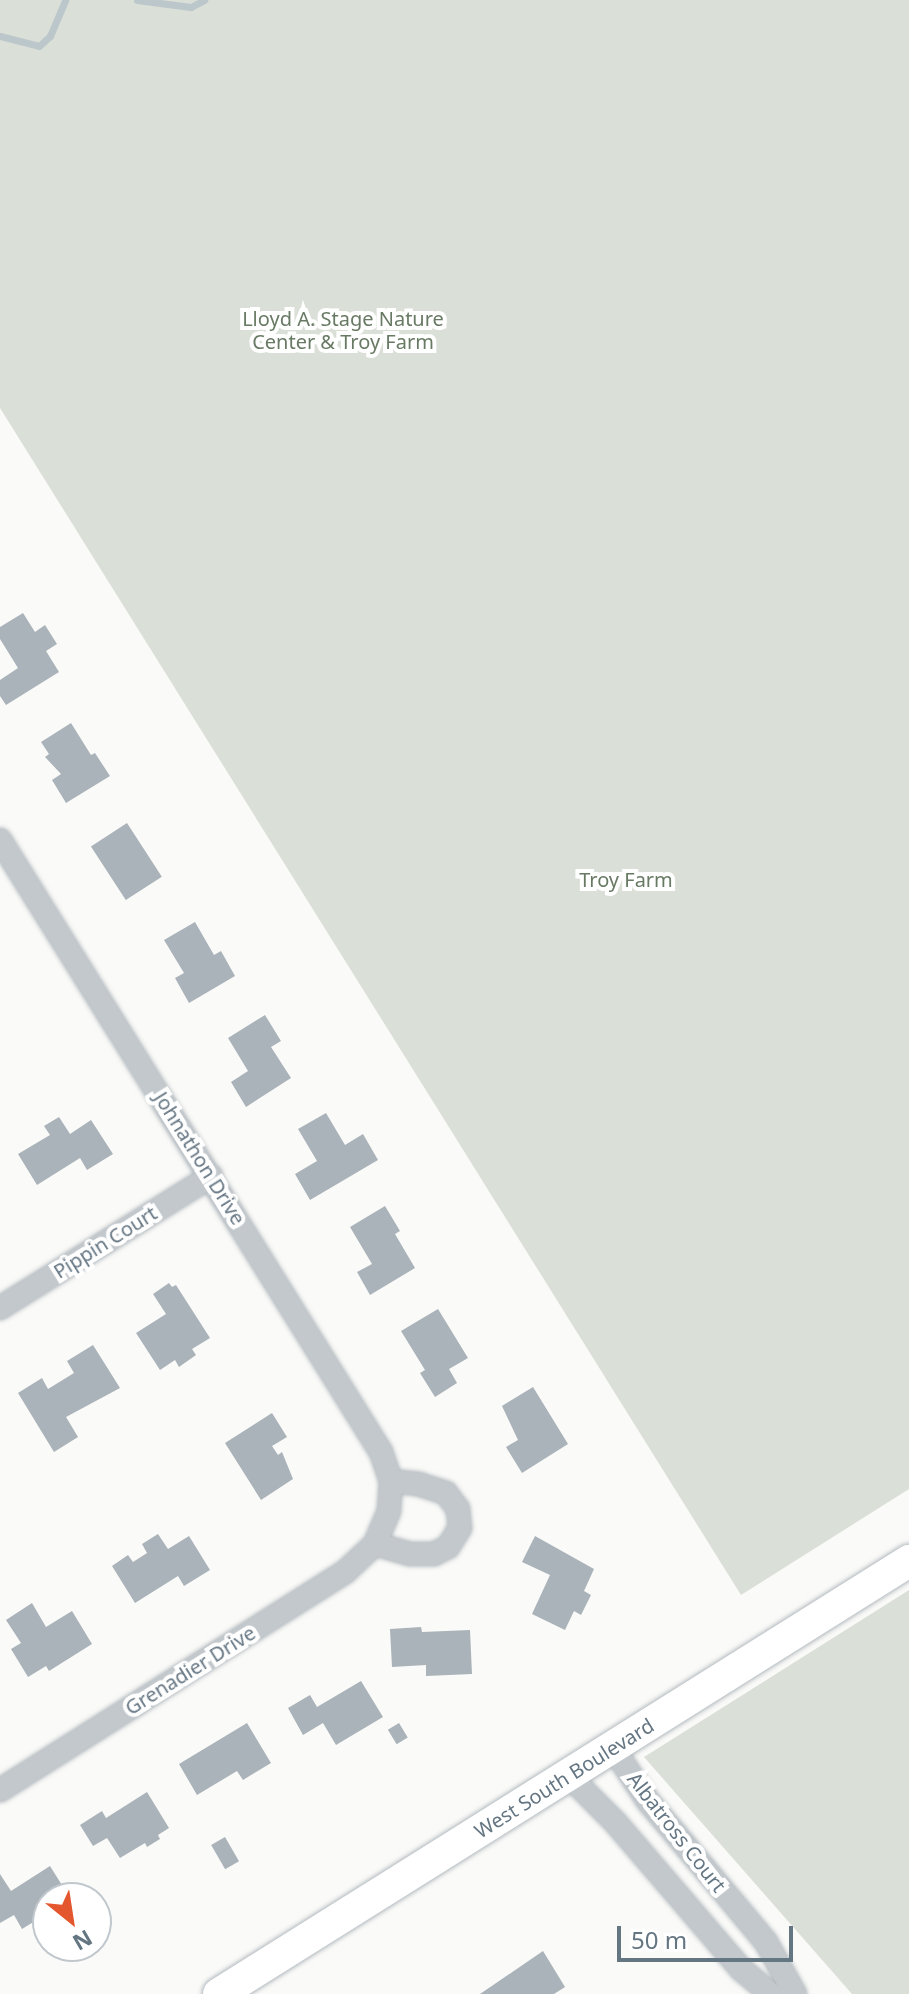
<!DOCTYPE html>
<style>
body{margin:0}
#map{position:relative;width:909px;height:1994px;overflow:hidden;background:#fafaf8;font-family:"Noto Sans",sans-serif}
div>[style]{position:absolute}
.green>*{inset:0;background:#dadfd7}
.stream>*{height:7px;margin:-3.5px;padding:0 3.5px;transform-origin:3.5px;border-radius:3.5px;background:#bbc7cb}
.building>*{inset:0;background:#aab3b9;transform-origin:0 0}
.roads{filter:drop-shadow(0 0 2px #b3babf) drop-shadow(0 0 2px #b3babf)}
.minor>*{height:22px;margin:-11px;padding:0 11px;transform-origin:11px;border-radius:11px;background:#c3c8cc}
.secondary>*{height:32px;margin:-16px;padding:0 16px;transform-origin:16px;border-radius:16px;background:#fff}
span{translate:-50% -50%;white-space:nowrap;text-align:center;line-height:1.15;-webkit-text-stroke:8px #fff;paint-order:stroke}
.park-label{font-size:20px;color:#687a64}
.street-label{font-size:20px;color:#657683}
.north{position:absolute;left:32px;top:1882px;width:80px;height:80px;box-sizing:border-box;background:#fff;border:2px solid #c1c8cd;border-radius:50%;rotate:150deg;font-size:22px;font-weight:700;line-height:32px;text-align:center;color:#657683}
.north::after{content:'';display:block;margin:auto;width:28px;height:36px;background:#e4572e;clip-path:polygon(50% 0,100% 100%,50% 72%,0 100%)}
.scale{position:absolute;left:617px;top:1926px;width:176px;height:36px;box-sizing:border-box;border:4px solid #657683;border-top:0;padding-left:10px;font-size:24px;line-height:28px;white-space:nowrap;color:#657683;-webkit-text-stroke:6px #fff;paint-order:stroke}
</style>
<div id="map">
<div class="green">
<div style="clip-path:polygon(0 0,909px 0,909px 1489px,741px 1595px,0 408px)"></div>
<div style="clip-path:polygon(909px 1590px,909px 1994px,852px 1994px,644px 1757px)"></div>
</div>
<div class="stream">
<div style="left:137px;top:0;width:54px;rotate:7.4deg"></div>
<div style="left:191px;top:7px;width:15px;rotate:-28deg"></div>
<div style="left:0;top:36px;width:40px;rotate:14.4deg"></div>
<div style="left:39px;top:46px;width:15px;rotate:-42deg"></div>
<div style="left:50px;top:36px;width:39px;rotate:-67deg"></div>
</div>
<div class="building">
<div style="clip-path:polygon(23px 613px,35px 632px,45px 625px,57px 644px,46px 651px,59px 672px,6px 705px,0 696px,0 680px,18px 668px,0 639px,0 627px)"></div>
<div style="clip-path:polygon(71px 723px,91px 755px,95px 753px,110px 776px,66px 803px,52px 780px,61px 774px,45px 757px,49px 754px,41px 742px)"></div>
<div style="left:127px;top:823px;width:64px;height:43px;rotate:57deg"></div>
<div style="clip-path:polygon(195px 922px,214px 955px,221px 951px,235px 976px,189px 1003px,175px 978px,184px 973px,164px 940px)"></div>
<div style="clip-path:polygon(265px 1015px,281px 1041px,271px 1047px,291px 1078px,246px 1107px,231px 1082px,248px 1071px,228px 1038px)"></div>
<div style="clip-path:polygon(326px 1113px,345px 1145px,363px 1134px,378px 1160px,310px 1200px,295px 1174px,317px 1161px,298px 1129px)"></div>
<div style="clip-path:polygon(59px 1117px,70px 1134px,91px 1120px,113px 1154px,87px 1170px,80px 1158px,37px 1185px,18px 1154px,50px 1135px,44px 1126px)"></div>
<div style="clip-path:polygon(385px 1206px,400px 1231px,395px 1234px,415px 1268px,370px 1295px,357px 1272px,372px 1264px,350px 1227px)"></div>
<div style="clip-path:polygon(169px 1283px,172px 1287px,176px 1285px,210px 1338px,192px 1349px,196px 1355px,179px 1367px,175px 1360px,160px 1370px,136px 1333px,166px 1314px,153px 1294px)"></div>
<div style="clip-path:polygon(438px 1309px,468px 1358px,449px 1369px,457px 1383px,435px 1397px,420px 1373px,425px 1370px,401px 1331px)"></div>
<div style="clip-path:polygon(93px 1345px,120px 1388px,66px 1417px,78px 1437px,54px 1452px,18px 1393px,42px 1378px,48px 1389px,74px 1373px,67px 1361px)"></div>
<div style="clip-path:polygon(533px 1387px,568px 1444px,522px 1473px,506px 1447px,518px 1440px,502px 1406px)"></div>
<div style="clip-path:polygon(272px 1413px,287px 1437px,272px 1446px,278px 1455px,282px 1452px,293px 1479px,261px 1500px,225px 1443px)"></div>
<div style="clip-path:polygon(158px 1534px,168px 1549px,189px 1536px,210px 1570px,184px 1586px,178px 1576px,135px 1603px,112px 1566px,128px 1555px,133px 1562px,147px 1553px,142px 1544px)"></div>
<div style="clip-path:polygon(535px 1536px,594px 1569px,584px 1591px,591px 1595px,581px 1615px,574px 1611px,565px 1630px,532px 1614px,550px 1575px,522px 1562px)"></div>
<div style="clip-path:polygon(32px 1603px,46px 1627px,72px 1611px,92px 1644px,49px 1671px,46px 1666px,28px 1677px,11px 1649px,21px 1643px,6px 1620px)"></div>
<div style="clip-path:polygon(421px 1627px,422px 1632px,470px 1630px,472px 1674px,426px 1676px,426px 1665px,392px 1667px,390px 1629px)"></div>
<div style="clip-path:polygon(361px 1681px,383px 1717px,336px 1745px,323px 1723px,303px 1735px,288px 1708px,310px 1695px,317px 1707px)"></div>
<div style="clip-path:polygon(247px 1723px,271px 1763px,243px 1780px,237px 1771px,197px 1795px,179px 1764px)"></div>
<div style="left:399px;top:1723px;width:17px;height:13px;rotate:59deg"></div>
<div style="clip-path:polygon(147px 1792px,169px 1828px,158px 1835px,160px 1839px,147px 1847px,145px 1843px,120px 1858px,107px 1838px,93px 1846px,80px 1825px,102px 1811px,106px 1818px)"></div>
<div style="left:225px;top:1837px;width:28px;height:16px;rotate:60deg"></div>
<div style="clip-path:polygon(50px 1866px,70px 1898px,48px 1898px,48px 1913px,22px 1929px,14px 1915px,0 1923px,0 1874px,11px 1891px)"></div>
<div style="clip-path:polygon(543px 1951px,565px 1987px,554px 1994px,480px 1994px)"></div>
</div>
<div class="roads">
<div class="minor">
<div style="left:0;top:840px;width:721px;rotate:58.1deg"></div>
<div style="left:381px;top:1452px;width:31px;rotate:71deg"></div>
<div style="left:391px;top:1481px;width:30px;rotate:94deg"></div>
<div style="left:389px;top:1511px;width:36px;rotate:113deg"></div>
<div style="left:375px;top:1544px;width:41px;rotate:137deg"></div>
<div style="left:345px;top:1572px;width:408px;rotate:147.7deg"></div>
<div style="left:0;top:1308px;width:249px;rotate:-32deg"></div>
<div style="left:375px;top:1544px;width:36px;rotate:16deg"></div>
<div style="left:410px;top:1554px;width:24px"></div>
<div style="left:434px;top:1554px;width:16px;rotate:-27deg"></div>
<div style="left:448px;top:1547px;width:22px;rotate:-58deg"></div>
<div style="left:460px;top:1528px;width:19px;rotate:-96deg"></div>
<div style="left:458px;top:1509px;width:20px;rotate:-127deg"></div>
<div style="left:446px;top:1493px;width:28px;rotate:-162deg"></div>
<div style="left:419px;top:1484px;width:28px;rotate:-174deg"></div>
<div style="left:613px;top:1748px;width:64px;rotate:56.6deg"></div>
<div style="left:648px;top:1801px;width:184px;rotate:50.1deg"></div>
<div style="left:766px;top:1942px;width:60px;rotate:60.9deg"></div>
<div style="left:569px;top:1776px;width:65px;rotate:45deg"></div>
<div style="left:615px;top:1822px;width:194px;rotate:49.4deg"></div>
<div style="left:741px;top:1969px;width:39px;rotate:40deg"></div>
</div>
<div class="secondary">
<div style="left:219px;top:1994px;width:815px;rotate:-32.11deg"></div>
</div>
</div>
<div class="park-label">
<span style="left:343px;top:330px">Lloyd A. Stage Nature<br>Center &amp; Troy Farm</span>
<span style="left:626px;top:879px">Troy Farm</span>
</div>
<div class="street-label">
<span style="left:200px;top:1158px;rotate:58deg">Johnathon Drive</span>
<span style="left:105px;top:1242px;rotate:-32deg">Pippin Court</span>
<span style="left:190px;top:1670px;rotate:-32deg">Grenadier Drive</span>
<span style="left:564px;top:1778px;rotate:-32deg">West South Boulevard</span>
<span style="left:677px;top:1832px;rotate:52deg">Albatross Court</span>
</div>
<div class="north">N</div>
<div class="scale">50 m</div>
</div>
